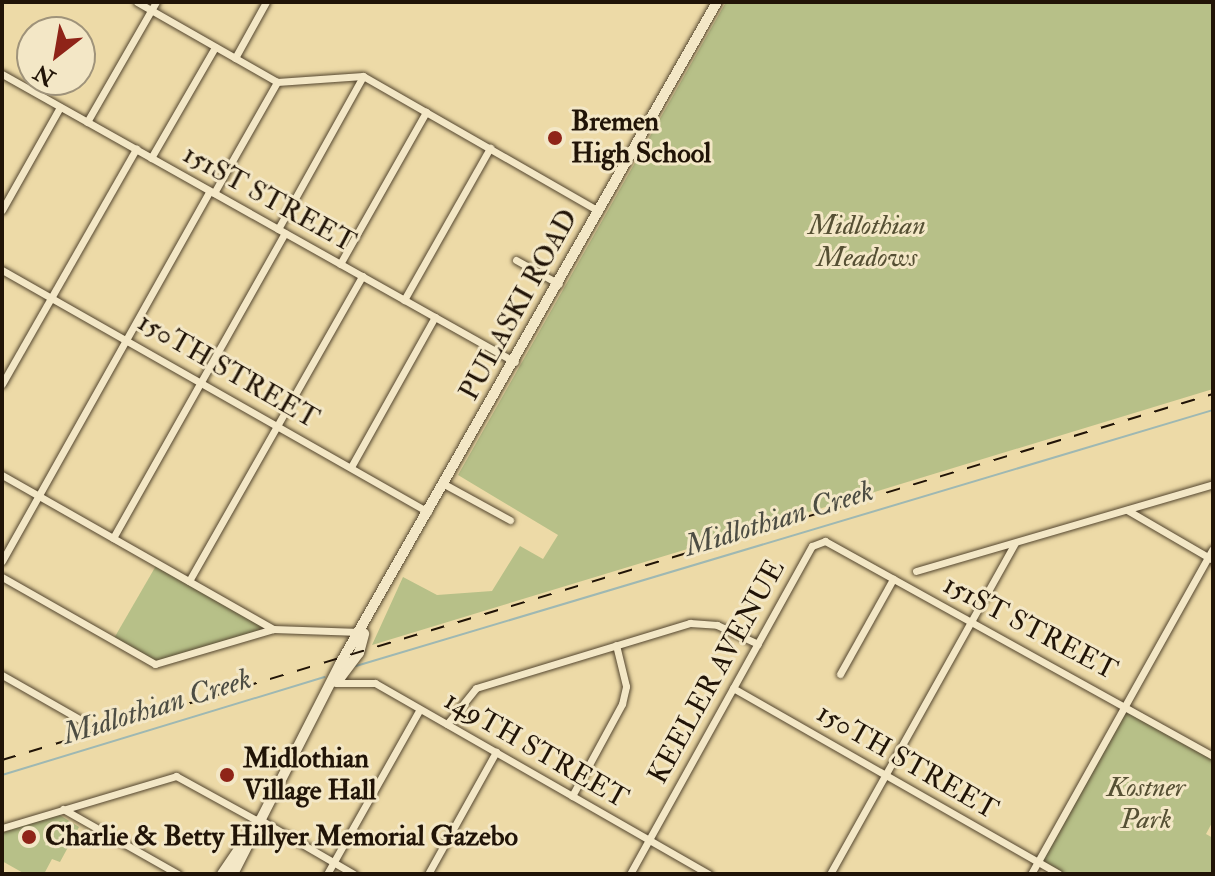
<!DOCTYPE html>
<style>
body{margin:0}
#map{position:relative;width:1215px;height:876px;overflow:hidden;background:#eddaa7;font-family:"IM FELL Double Pica",serif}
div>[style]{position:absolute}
.green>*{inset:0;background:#b7c088}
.stream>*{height:2px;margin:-1px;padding:0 1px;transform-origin:1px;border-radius:1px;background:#9eb8b3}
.roads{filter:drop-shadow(0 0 2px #54462f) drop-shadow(0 0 2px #54462f)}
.minor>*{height:7px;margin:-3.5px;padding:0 3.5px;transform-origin:3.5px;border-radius:3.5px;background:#f3e7c6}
.secondary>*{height:10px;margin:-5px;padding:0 5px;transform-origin:5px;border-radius:5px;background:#f3e7c6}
.rail>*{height:2px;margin-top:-1px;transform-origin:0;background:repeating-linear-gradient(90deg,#211407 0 14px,transparent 0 28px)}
.dots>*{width:22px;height:22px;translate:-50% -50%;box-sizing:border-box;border:4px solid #f3e7c6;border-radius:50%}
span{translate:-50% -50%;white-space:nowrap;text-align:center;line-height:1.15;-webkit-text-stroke:6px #f3e7c6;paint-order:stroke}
.poi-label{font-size:28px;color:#211407;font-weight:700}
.left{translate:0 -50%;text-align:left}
.street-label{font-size:28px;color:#211407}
.park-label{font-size:28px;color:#565034;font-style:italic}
.water-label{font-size:30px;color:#4d4d43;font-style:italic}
.frame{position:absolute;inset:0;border:4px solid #211407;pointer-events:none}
.north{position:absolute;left:16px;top:16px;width:80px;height:80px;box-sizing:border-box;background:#f3e7c6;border:2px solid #9f937a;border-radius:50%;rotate:211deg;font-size:22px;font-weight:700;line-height:32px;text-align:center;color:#211407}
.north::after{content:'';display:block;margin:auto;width:28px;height:36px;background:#8f2418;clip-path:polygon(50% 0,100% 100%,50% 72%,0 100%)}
</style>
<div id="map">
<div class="green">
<div style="clip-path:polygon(726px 2px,1213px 2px,1213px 389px,372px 645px,403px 577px,437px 595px,492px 591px,520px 546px,543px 559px,558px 535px,458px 475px)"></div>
<div style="clip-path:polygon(157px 564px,273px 629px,155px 664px,113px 640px)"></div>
<div style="clip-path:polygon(1125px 704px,1213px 756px,1213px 821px,1206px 834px,1213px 838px,1213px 874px,1059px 874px,1038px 862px)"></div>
<div style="clip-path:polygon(58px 814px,79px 827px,60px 862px,52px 859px,44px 874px,25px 874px,2px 861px,2px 833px)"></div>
</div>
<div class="stream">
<div style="left:356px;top:666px;width:894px;rotate:-16.63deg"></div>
<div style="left:2px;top:775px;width:337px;rotate:-16.9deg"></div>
</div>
<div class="roads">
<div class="minor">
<div style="left:137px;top:2px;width:161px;rotate:29.7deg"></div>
<div style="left:277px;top:82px;width:86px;rotate:-4deg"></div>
<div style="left:363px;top:76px;width:272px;rotate:29.8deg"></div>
<div style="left:235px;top:58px;width:64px;rotate:-61deg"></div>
<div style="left:2px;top:74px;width:588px;rotate:29.31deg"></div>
<div style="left:87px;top:122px;width:138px;rotate:-60.1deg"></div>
<div style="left:151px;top:158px;width:128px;rotate:-60deg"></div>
<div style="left:214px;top:193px;width:128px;rotate:-60.4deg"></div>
<div style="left:2px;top:210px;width:118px;rotate:-60.6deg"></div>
<div style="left:278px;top:229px;width:175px;rotate:-60.9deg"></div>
<div style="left:516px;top:260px;width:49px;rotate:29.2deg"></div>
<div style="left:340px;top:264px;width:175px;rotate:-60.5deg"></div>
<div style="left:2px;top:270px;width:490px;rotate:29.6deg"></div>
<div style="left:404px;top:300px;width:175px;rotate:-60.5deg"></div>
<div style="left:2px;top:384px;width:271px;rotate:-60.3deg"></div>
<div style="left:351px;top:467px;width:172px;rotate:-60.8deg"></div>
<div style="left:2px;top:475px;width:312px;rotate:29.6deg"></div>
<div style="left:446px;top:485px;width:73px;rotate:28.7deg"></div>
<div style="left:1127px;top:510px;width:99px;rotate:30.2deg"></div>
<div style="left:113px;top:538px;width:350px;rotate:-60.6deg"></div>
<div style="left:2px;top:561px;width:424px;rotate:-60.7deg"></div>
<div style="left:916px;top:571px;width:309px;rotate:-16.3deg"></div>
<div style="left:2px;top:577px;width:176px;rotate:29.6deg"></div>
<div style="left:155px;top:664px;width:123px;rotate:-16.5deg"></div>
<div style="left:273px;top:629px;width:87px;rotate:2deg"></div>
<div style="left:189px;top:581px;width:351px;rotate:-60.4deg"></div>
<div style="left:840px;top:674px;width:109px;rotate:-60.8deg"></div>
<div style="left:2px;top:675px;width:89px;rotate:29.7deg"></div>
<div style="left:336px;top:683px;width:39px"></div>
<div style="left:375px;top:683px;width:385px;rotate:29.8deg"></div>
<div style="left:733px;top:688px;width:375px;rotate:29.7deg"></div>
<div style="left:447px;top:724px;width:46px;rotate:-51.1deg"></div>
<div style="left:476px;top:688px;width:224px;rotate:-16.9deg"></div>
<div style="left:690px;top:623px;width:27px;rotate:4deg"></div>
<div style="left:717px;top:625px;width:45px;rotate:24.9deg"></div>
<div style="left:572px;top:796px;width:105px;rotate:-61.5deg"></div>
<div style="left:622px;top:704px;width:18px;rotate:-77deg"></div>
<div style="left:626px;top:686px;width:42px;rotate:-103.7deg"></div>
<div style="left:63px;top:809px;width:132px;rotate:29.5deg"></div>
<div style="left:259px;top:819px;width:110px;rotate:30.1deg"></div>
<div style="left:2px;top:828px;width:182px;rotate:-16.6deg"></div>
<div style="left:176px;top:776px;width:94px;rotate:28.8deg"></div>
<div style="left:327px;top:874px;width:189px;rotate:-60.6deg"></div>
<div style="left:428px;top:874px;width:140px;rotate:-60.9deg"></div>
<div style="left:630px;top:874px;width:375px;rotate:-61deg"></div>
<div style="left:812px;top:546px;width:14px;rotate:-21deg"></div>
<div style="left:825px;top:541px;width:444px;rotate:29deg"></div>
<div style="left:830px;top:874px;width:379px;rotate:-60.8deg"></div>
<div style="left:1031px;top:874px;width:372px;rotate:-60.8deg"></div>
</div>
<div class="secondary">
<div style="left:337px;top:682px;width:36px;rotate:-53deg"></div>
<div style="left:359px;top:653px;width:20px;rotate:-75deg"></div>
<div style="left:222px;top:874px;width:64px;rotate:-55.8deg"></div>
<div style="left:233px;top:874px;width:236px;rotate:-63deg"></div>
<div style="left:340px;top:664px;width:762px;rotate:-60.34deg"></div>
</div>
</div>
<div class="rail">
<div style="left:2px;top:760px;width:1265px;rotate:-16.82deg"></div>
</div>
<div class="dots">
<div style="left:555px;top:138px;background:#8f2418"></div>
<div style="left:227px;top:775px;background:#8f2418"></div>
<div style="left:29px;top:837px;background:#8f2418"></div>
</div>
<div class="poi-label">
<span class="left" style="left:571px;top:138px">Bremen<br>High School</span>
<span class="left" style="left:243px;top:775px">Midlothian<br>Village Hall</span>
<span class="left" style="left:45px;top:837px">Charlie &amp; Betty Hillyer Memorial Gazebo</span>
</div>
<div class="street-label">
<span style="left:269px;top:199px;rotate:29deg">151ST STREET</span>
<span style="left:519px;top:305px;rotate:-61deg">PULASKI ROAD</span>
<span style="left:228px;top:371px;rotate:30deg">150TH STREET</span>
<span style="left:1030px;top:628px;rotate:28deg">151ST STREET</span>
<span style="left:717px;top:672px;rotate:-61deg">KEELER AVENUE</span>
<span style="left:536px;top:750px;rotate:30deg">149TH STREET</span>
<span style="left:907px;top:762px;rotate:30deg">150TH STREET</span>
</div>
<div class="park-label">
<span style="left:867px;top:242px">Midlothian<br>Meadows</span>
<span style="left:1146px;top:804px">Kostner<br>Park</span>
</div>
<div class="water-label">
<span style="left:779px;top:519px;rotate:-17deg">Midlothian Creek</span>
<span style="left:157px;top:707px;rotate:-17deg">Midlothian Creek</span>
</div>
<div class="frame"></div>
<div class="north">N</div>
</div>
